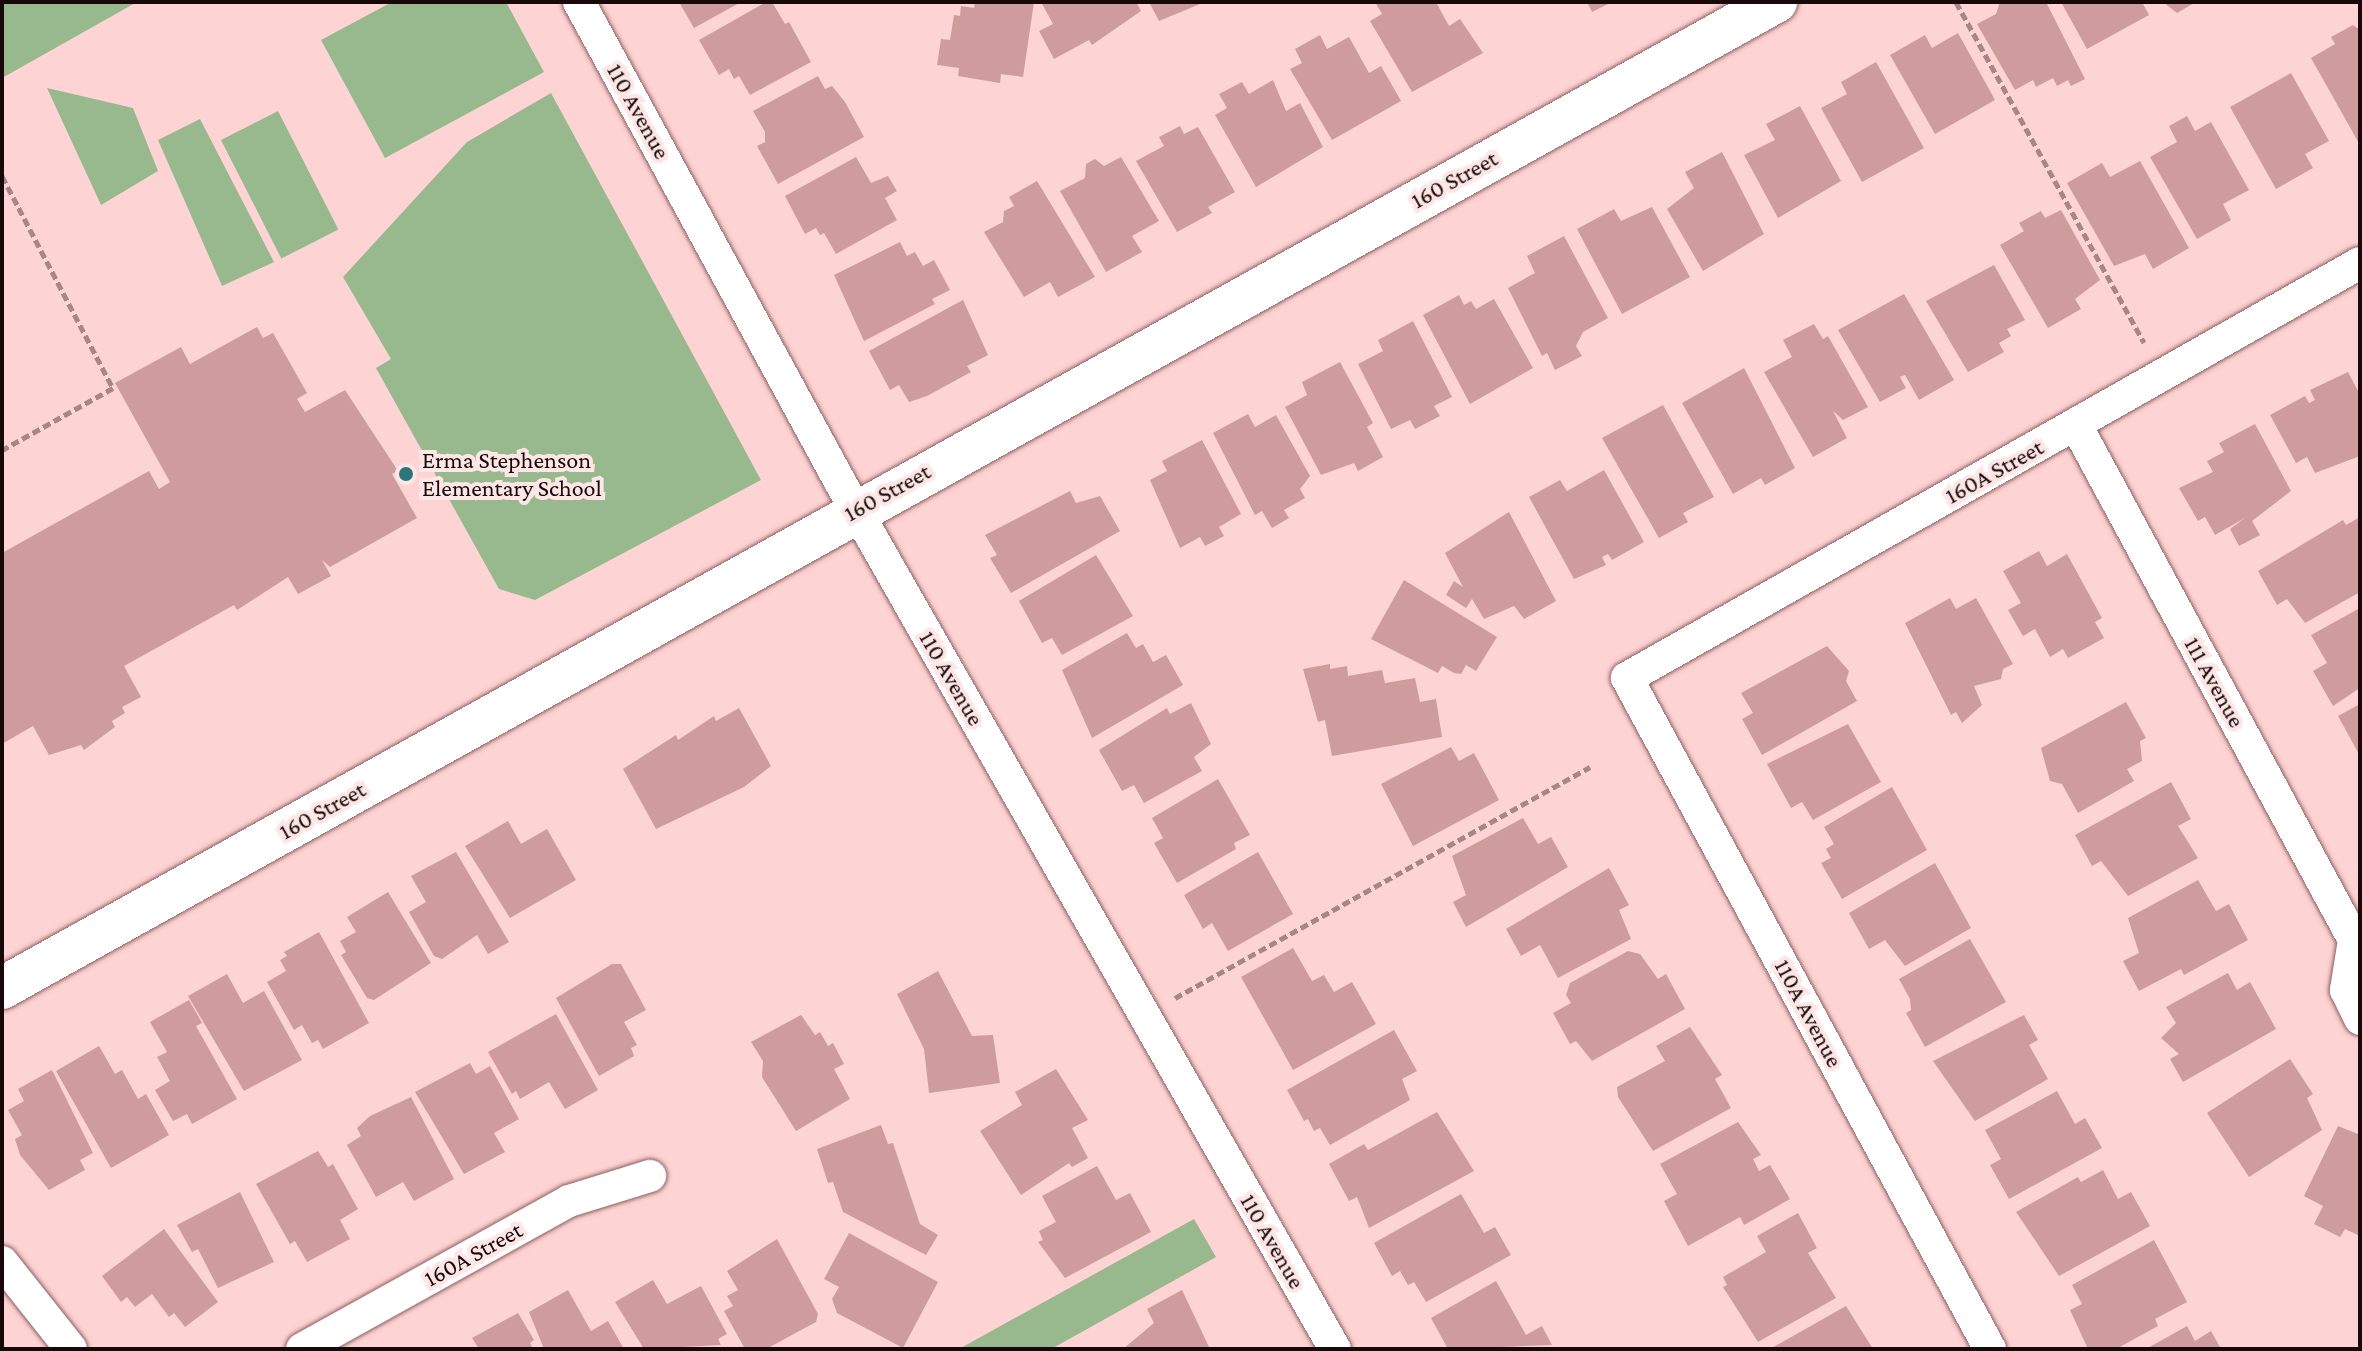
<!DOCTYPE html>
<style>
body{margin:0}
#map{position:relative;width:2362px;height:1351px;overflow:hidden;background:#fed3d3;font-family:"Crimson Pro",serif}
div>[style]{position:absolute}
.green>*{inset:0;background:#97b98d;transform-origin:0 0}
.building>*{inset:0;background:#ce9c9c}
.path>*{height:5px;margin-top:-2.5px;transform-origin:0;background:repeating-linear-gradient(90deg,#a78686 0 8px,transparent 0 12px)}
.roads{filter:drop-shadow(0 0 2px #8c5e5f) drop-shadow(0 0 2px #8c5e5f)}
.minor>*{height:32px;margin:-16px;padding:0 16px;transform-origin:16px;border-radius:16px;background:#fff}
.tertiary>*{height:42px;margin:-21px;padding:0 21px;transform-origin:21px;border-radius:21px;background:#fff}
.dots>*{width:22px;height:22px;translate:-50% -50%;box-sizing:border-box;border:4px solid #fce6e6;border-radius:50%}
span{translate:-50% -50%;white-space:nowrap;text-align:center;line-height:1.15;-webkit-text-stroke:8px #fce6e6;paint-order:stroke}
.street-label{font-size:24px;color:#190809}
.poi-label{font-size:24px;color:#190809}
.left{translate:0 -50%;text-align:left}
.frame{position:absolute;inset:0;border:4px solid #190809;pointer-events:none}
</style>
<div id="map">
<div class="green">
<div style="clip-path:polygon(2px 2px,137px 2px,2px 78px)"></div>
<div style="clip-path:polygon(392px 2px,506px 2px,544px 72px,385px 158px,321px 40px)"></div>
<div style="clip-path:polygon(47px 88px,133px 108px,158px 171px,101px 205px)"></div>
<div style="clip-path:polygon(551px 93px,761px 480px,535px 600px,499px 589px,376px 368px,391px 359px,343px 277px,467px 142px)"></div>
<div style="left:278px;top:111px;width:133px;height:64px;rotate:63deg"></div>
<div style="clip-path:polygon(200px 119px,274px 262px,222px 286px,158px 140px)"></div>
<div style="clip-path:polygon(1194px 1219px,1216px 1257px,1080px 1333px,1051px 1349px,959px 1349px)"></div>
</div>
<div class="building">
<div style="clip-path:polygon(679px 2px,741px 2px,694px 28px)"></div>
<div style="clip-path:polygon(766px 2px,772px 2px,785px 24px,789px 22px,811px 62px,750px 95px,739px 76px,734px 79px,729px 69px,719px 75px,699px 40px)"></div>
<div style="clip-path:polygon(975px 2px,1034px 2px,1023px 77px,1001px 74px,1000px 83px,958px 76px,959px 68px,937px 65px,941px 39px,950px 40px,954px 15px,960px 16px,961px 6px,974px 8px)"></div>
<div style="clip-path:polygon(1041px 2px,1136px 2px,1141px 11px,1092px 45px,1089px 40px,1054px 59px,1039px 31px,1053px 24px)"></div>
<div style="clip-path:polygon(1149px 2px,1205px 2px,1159px 21px)"></div>
<div style="clip-path:polygon(1375px 2px,1436px 2px,1449px 26px,1460px 19px,1483px 53px,1412px 92px,1370px 21px,1382px 14px)"></div>
<div style="clip-path:polygon(1587px 2px,1612px 2px,1592px 12px)"></div>
<div style="clip-path:polygon(2000px 2px,2046px 2px,2085px 79px,2071px 86px,2068px 80px,2057px 86px,2053px 78px,2036px 87px,2033px 80px,2015px 90px,1977px 24px,1996px 14px)"></div>
<div style="clip-path:polygon(2061px 2px,2142px 2px,2149px 15px,2087px 49px)"></div>
<div style="clip-path:polygon(2163px 2px,2196px 2px,2177px 13px)"></div>
<div style="clip-path:polygon(2353px 25px,2360px 30px,2360px 145px,2311px 58px,2335px 44px,2331px 37px)"></div>
<div style="clip-path:polygon(1958px 33px,1995px 100px,1935px 134px,1890px 55px,1925px 35px,1932px 48px)"></div>
<div style="clip-path:polygon(1320px 35px,1327px 49px,1349px 37px,1369px 73px,1381px 66px,1401px 101px,1332px 140px,1290px 69px,1302px 63px,1295px 49px)"></div>
<div style="clip-path:polygon(1876px 62px,1924px 148px,1862px 182px,1821px 108px,1847px 94px,1841px 82px)"></div>
<div style="clip-path:polygon(2291px 73px,2329px 141px,2305px 154px,2313px 168px,2276px 189px,2230px 107px)"></div>
<div style="clip-path:polygon(818px 76px,825px 89px,832px 86px,845px 102px,864px 137px,778px 184px,757px 146px,765px 142px,765px 132px,753px 111px)"></div>
<div style="clip-path:polygon(1273px 80px,1286px 111px,1300px 103px,1323px 147px,1256px 187px,1215px 115px,1227px 108px,1219px 94px,1242px 82px,1249px 94px)"></div>
<div style="clip-path:polygon(1800px 106px,1841px 181px,1778px 218px,1744px 155px,1775px 140px,1766px 124px)"></div>
<div style="clip-path:polygon(2187px 116px,2195px 131px,2211px 122px,2249px 190px,2223px 204px,2231px 220px,2197px 239px,2150px 157px,2177px 142px,2169px 126px)"></div>
<div style="clip-path:polygon(1180px 126px,1184px 134px,1198px 127px,1235px 192px,1208px 207px,1212px 213px,1177px 232px,1136px 161px,1164px 146px,1159px 137px)"></div>
<div style="clip-path:polygon(1722px 152px,1764px 234px,1703px 271px,1667px 209px,1694px 188px,1685px 172px)"></div>
<div style="clip-path:polygon(856px 157px,871px 183px,888px 176px,897px 191px,885px 198px,897px 220px,836px 254px,824px 233px,820px 235px,816px 228px,805px 234px,785px 196px)"></div>
<div style="clip-path:polygon(1121px 157px,1159px 221px,1132px 236px,1142px 252px,1106px 272px,1060px 191px,1085px 178px,1086px 164px,1095px 159px,1104px 166px)"></div>
<div style="clip-path:polygon(2140px 161px,2189px 248px,2153px 269px,2145px 254px,2114px 266px,2067px 183px,2102px 163px,2110px 177px)"></div>
<div style="clip-path:polygon(1037px 181px,1095px 277px,1058px 297px,1050px 282px,1024px 297px,984px 232px,1003px 222px,1004px 211px,1014px 206px,1009px 197px)"></div>
<div style="clip-path:polygon(1652px 207px,1690px 277px,1622px 314px,1577px 229px,1614px 209px,1621px 221px)"></div>
<div style="clip-path:polygon(2061px 210px,2100px 280px,2075px 299px,2081px 309px,2048px 328px,2000px 245px,2024px 231px,2019px 223px,2041px 211px,2045px 218px)"></div>
<div style="clip-path:polygon(1564px 236px,1608px 318px,1583px 332px,1576px 346px,1582px 356px,1555px 370px,1547px 353px,1542px 356px,1508px 288px,1535px 273px,1527px 256px)"></div>
<div style="clip-path:polygon(900px 242px,907px 256px,915px 252px,923px 266px,934px 260px,950px 290px,932px 299px,935px 304px,864px 341px,834px 275px)"></div>
<div style="clip-path:polygon(1994px 265px,2025px 320px,2007px 329px,2011px 336px,1999px 343px,2004px 352px,1968px 372px,1926px 301px)"></div>
<div style="clip-path:polygon(1904px 294px,1954px 380px,1919px 400px,1905px 375px,1900px 377px,1906px 388px,1880px 402px,1838px 330px)"></div>
<div style="clip-path:polygon(1459px 295px,1464px 305px,1471px 301px,1476px 309px,1494px 299px,1533px 368px,1470px 404px,1423px 315px)"></div>
<div style="clip-path:polygon(963px 300px,988px 355px,967px 366px,971px 372px,927px 396px,909px 402px,899px 385px,890px 390px,869px 351px)"></div>
<div style="clip-path:polygon(1413px 321px,1452px 397px,1434px 406px,1440px 416px,1415px 429px,1410px 420px,1391px 429px,1358px 364px,1383px 351px,1378px 340px)"></div>
<div style="clip-path:polygon(1814px 324px,1823px 339px,1828px 336px,1868px 407px,1843px 420px,1833px 411px,1847px 438px,1813px 457px,1764px 372px,1792px 357px,1783px 340px)"></div>
<div style="clip-path:polygon(257px 327px,263px 338px,273px 333px,307px 393px,297px 399px,305px 412px,345px 390px,398px 471px,392px 474px,417px 518px,330px 567px,322px 560px,331px 576px,298px 594px,288px 577px,237px 610px,234px 605px,124px 666px,141px 697px,122px 707px,125px 713px,112px 721px,115px 727px,84px 750px,81px 745px,49px 755px,33px 726px,2px 744px,2px 553px,149px 471px,159px 489px,170px 482px,115px 383px,181px 347px,190px 364px)"></div>
<div style="clip-path:polygon(1340px 362px,1373px 423px,1367px 427px,1383px 457px,1358px 471px,1354px 463px,1321px 475px,1285px 407px,1307px 395px,1302px 382px)"></div>
<div style="clip-path:polygon(1744px 368px,1795px 468px,1765px 485px,1761px 478px,1733px 494px,1682px 403px)"></div>
<div style="clip-path:polygon(2348px 372px,2360px 395px,2360px 456px,2315px 473px,2307px 457px,2296px 463px,2270px 415px,2305px 396px,2309px 403px,2315px 400px,2310px 390px)"></div>
<div style="clip-path:polygon(1663px 405px,1714px 497px,1683px 513px,1688px 522px,1659px 538px,1602px 438px)"></div>
<div style="clip-path:polygon(1248px 414px,1255px 427px,1276px 415px,1310px 476px,1300px 489px,1305px 498px,1284px 510px,1289px 518px,1272px 528px,1262px 511px,1255px 515px,1213px 433px)"></div>
<div style="clip-path:polygon(2255px 424px,2291px 491px,2252px 521px,2260px 535px,2239px 546px,2230px 529px,2245px 518px,2215px 535px,2205px 517px,2198px 521px,2179px 488px,2213px 472px,2207px 461px,2224px 452px,2219px 443px)"></div>
<div style="clip-path:polygon(1202px 440px,1241px 514px,1219px 527px,1224px 536px,1205px 546px,1200px 537px,1180px 548px,1150px 480px,1167px 471px,1162px 461px)"></div>
<div style="clip-path:polygon(1604px 470px,1644px 542px,1612px 560px,1608px 554px,1602px 557px,1606px 565px,1574px 579px,1529px 497px,1560px 480px,1567px 491px)"></div>
<div style="clip-path:polygon(1070px 491px,1076px 503px,1100px 496px,1120px 531px,1011px 593px,990px 558px,997px 555px,985px 535px)"></div>
<div style="clip-path:polygon(1509px 512px,1556px 601px,1524px 619px,1514px 606px,1484px 619px,1472px 599px,1466px 608px,1446px 595px,1454px 581px,1463px 587px,1445px 553px)"></div>
<div style="clip-path:polygon(2360px 517px,2360px 592px,2305px 623px,2287px 599px,2277px 605px,2258px 571px,2343px 520px,2346px 525px)"></div>
<div style="clip-path:polygon(2039px 551px,2047px 566px,2067px 554px,2102px 618px,2095px 622px,2104px 638px,2068px 658px,2063px 649px,2050px 657px,2035px 629px,2023px 636px,2008px 610px,2021px 603px,2003px 571px)"></div>
<div style="clip-path:polygon(1096px 555px,1133px 616px,1062px 655px,1052px 638px,1042px 643px,1019px 601px)"></div>
<div style="clip-path:polygon(1404px 580px,1497px 637px,1476px 671px,1466px 665px,1461px 674px,1454px 673px,1442px 666px,1438px 673px,1371px 639px)"></div>
<div style="clip-path:polygon(1950px 598px,1956px 609px,1976px 598px,2013px 664px,2003px 669px,2001px 679px,1974px 686px,1982px 705px,1962px 723px,1956px 712px,1951px 715px,1905px 623px)"></div>
<div style="clip-path:polygon(2360px 608px,2360px 688px,2333px 706px,2313px 671px,2327px 663px,2311px 635px)"></div>
<div style="clip-path:polygon(1127px 633px,1136px 648px,1143px 644px,1153px 662px,1166px 655px,1183px 685px,1092px 738px,1062px 670px)"></div>
<div style="clip-path:polygon(1827px 646px,1849px 671px,1846px 681px,1857px 701px,1762px 755px,1742px 719px,1753px 713px,1741px 693px)"></div>
<div style="clip-path:polygon(1330px 664px,1330px 669px,1347px 666px,1348px 676px,1382px 670px,1385px 683px,1415px 678px,1420px 702px,1436px 699px,1442px 737px,1332px 756px,1325px 720px,1318px 722px,1303px 669px)"></div>
<div style="clip-path:polygon(2126px 702px,2146px 738px,2140px 741px,2142px 761px,2127px 769px,2134px 781px,2078px 813px,2062px 784px,2050px 781px,2041px 748px)"></div>
<div style="clip-path:polygon(1191px 703px,1211px 744px,1194px 757px,1202px 771px,1144px 803px,1134px 785px,1122px 791px,1099px 750px,1167px 708px,1170px 714px)"></div>
<div style="clip-path:polygon(2360px 704px,2360px 756px,2338px 716px)"></div>
<div style="clip-path:polygon(739px 708px,771px 766px,744px 787px,656px 829px,623px 769px,676px 735px,678px 740px,714px 716px,716px 721px)"></div>
<div style="clip-path:polygon(1848px 724px,1881px 782px,1813px 820px,1802px 802px,1791px 808px,1767px 764px)"></div>
<div style="clip-path:polygon(1451px 747px,1459px 761px,1474px 753px,1499px 800px,1413px 846px,1381px 784px)"></div>
<div style="clip-path:polygon(1218px 779px,1250px 835px,1234px 843px,1236px 849px,1177px 883px,1154px 843px,1163px 838px,1152px 818px)"></div>
<div style="clip-path:polygon(2171px 782px,2191px 819px,2178px 826px,2198px 858px,2128px 896px,2101px 861px,2092px 866px,2075px 835px)"></div>
<div style="clip-path:polygon(1892px 787px,1927px 850px,1842px 899px,1821px 863px,1831px 858px,1826px 849px,1834px 844px,1824px 827px)"></div>
<div style="clip-path:polygon(1523px 818px,1538px 844px,1551px 837px,1568px 867px,1466px 927px,1453px 902px,1466px 895px,1452px 856px)"></div>
<div style="clip-path:polygon(508px 821px,521px 844px,547px 829px,576px 880px,510px 918px,465px 846px)"></div>
<div style="clip-path:polygon(456px 852px,509px 942px,488px 954px,477px 935px,442px 959px,434px 956px,409px 912px,426px 902px,411px 876px)"></div>
<div style="clip-path:polygon(1258px 852px,1293px 914px,1228px 951px,1212px 923px,1203px 929px,1184px 895px)"></div>
<div style="clip-path:polygon(1935px 863px,1971px 928px,1905px 966px,1885px 940px,1869px 949px,1849px 913px)"></div>
<div style="clip-path:polygon(1609px 868px,1629px 905px,1619px 910px,1631px 939px,1558px 978px,1540px 945px,1521px 956px,1506px 929px)"></div>
<div style="clip-path:polygon(2198px 880px,2216px 911px,2229px 904px,2248px 940px,2184px 975px,2181px 969px,2139px 991px,2123px 961px,2139px 953px,2128px 918px)"></div>
<div style="clip-path:polygon(388px 892px,431px 963px,374px 1000px,367px 998px,341px 955px,346px 952px,340px 941px,356px 932px,347px 917px)"></div>
<div style="clip-path:polygon(319px 932px,369px 1023px,323px 1049px,318px 1040px,312px 1043px,302px 1025px,294px 1030px,267px 982px,286px 971px,280px 960px,287px 956px,284px 952px)"></div>
<div style="clip-path:polygon(1970px 939px,2006px 1002px,1925px 1047px,1906px 1013px,1911px 1010px,1910px 999px,1899px 979px)"></div>
<div style="clip-path:polygon(1293px 948px,1312px 981px,1324px 975px,1334px 992px,1352px 982px,1376px 1024px,1293px 1070px,1241px 977px)"></div>
<div style="clip-path:polygon(1628px 951px,1640px 954px,1658px 979px,1666px 974px,1685px 1009px,1592px 1061px,1576px 1041px,1570px 1044px,1553px 1013px,1571px 1003px,1566px 995px,1570px 983px)"></div>
<div style="clip-path:polygon(612px 964px,621px 964px,646px 1010px,624px 1022px,637px 1045px,631px 1048px,634px 1056px,599px 1076px,556px 998px)"></div>
<div style="clip-path:polygon(938px 971px,972px 1036px,993px 1035px,1000px 1083px,929px 1093px,924px 1049px,897px 994px)"></div>
<div style="clip-path:polygon(2228px 973px,2237px 990px,2250px 982px,2276px 1029px,2183px 1082px,2170px 1059px,2179px 1054px,2161px 1038px,2176px 1023px,2166px 1007px)"></div>
<div style="clip-path:polygon(227px 974px,243px 1003px,264px 991px,302px 1060px,244px 1091px,188px 996px)"></div>
<div style="clip-path:polygon(189px 1000px,202px 1023px,196px 1026px,237px 1099px,192px 1124px,187px 1114px,173px 1121px,155px 1090px,170px 1081px,157px 1057px,167px 1052px,150px 1022px)"></div>
<div style="clip-path:polygon(556px 1014px,598px 1090px,565px 1109px,549px 1082px,520px 1099px,516px 1091px,512px 1094px,488px 1052px)"></div>
<div style="clip-path:polygon(801px 1015px,815px 1035px,820px 1032px,828px 1046px,833px 1043px,844px 1064px,834px 1069px,850px 1099px,796px 1131px,762px 1077px,763px 1061px,751px 1042px)"></div>
<div style="clip-path:polygon(2024px 1015px,2038px 1040px,2029px 1045px,2048px 1079px,1975px 1121px,1933px 1061px)"></div>
<div style="clip-path:polygon(1690px 1027px,1722px 1075px,1715px 1079px,1731px 1108px,1653px 1151px,1618px 1097px,1617px 1087px,1665px 1061px,1656px 1046px)"></div>
<div style="clip-path:polygon(1394px 1030px,1417px 1071px,1402px 1079px,1410px 1100px,1330px 1145px,1320px 1128px,1314px 1131px,1308px 1119px,1304px 1121px,1287px 1090px)"></div>
<div style="clip-path:polygon(99px 1046px,115px 1074px,122px 1070px,138px 1099px,146px 1094px,169px 1135px,111px 1168px,56px 1071px)"></div>
<div style="clip-path:polygon(2290px 1059px,2313px 1094px,2307px 1098px,2322px 1130px,2249px 1177px,2207px 1113px)"></div>
<div style="clip-path:polygon(470px 1063px,476px 1074px,490px 1066px,519px 1119px,494px 1133px,505px 1152px,464px 1174px,415px 1092px)"></div>
<div style="clip-path:polygon(1056px 1069px,1088px 1120px,1072px 1128px,1088px 1158px,1072px 1167px,1069px 1163px,1021px 1195px,980px 1131px,1022px 1105px,1015px 1092px)"></div>
<div style="clip-path:polygon(52px 1070px,93px 1153px,80px 1160px,85px 1170px,49px 1190px,20px 1155px,15px 1139px,22px 1135px,8px 1110px,24px 1101px,18px 1089px)"></div>
<div style="clip-path:polygon(2057px 1091px,2075px 1124px,2085px 1118px,2102px 1148px,2009px 1199px,1990px 1165px,2001px 1159px,1985px 1130px)"></div>
<div style="clip-path:polygon(411px 1097px,454px 1179px,414px 1201px,403px 1182px,376px 1197px,347px 1145px,361px 1136px,357px 1128px,370px 1116px)"></div>
<div style="clip-path:polygon(1437px 1112px,1474px 1171px,1369px 1228px,1357px 1197px,1349px 1201px,1329px 1164px,1364px 1144px,1368px 1150px)"></div>
<div style="clip-path:polygon(1738px 1122px,1761px 1155px,1753px 1159px,1759px 1171px,1770px 1165px,1790px 1199px,1744px 1225px,1740px 1217px,1688px 1246px,1664px 1201px,1677px 1194px,1660px 1164px)"></div>
<div style="clip-path:polygon(881px 1125px,888px 1144px,893px 1143px,920px 1224px,938px 1235px,926px 1255px,843px 1212px,833px 1182px,828px 1183px,817px 1149px)"></div>
<div style="clip-path:polygon(2338px 1126px,2358px 1134px,2360px 1129px,2360px 1236px,2345px 1229px,2340px 1237px,2314px 1224px,2323px 1206px,2304px 1196px)"></div>
<div style="clip-path:polygon(318px 1151px,328px 1167px,333px 1164px,358px 1209px,340px 1220px,350px 1239px,307px 1262px,295px 1241px,290px 1244px,256px 1184px)"></div>
<div style="clip-path:polygon(1097px 1166px,1116px 1200px,1130px 1193px,1151px 1232px,1065px 1278px,1038px 1242px,1043px 1240px,1039px 1231px,1056px 1222px,1042px 1196px)"></div>
<div style="clip-path:polygon(2103px 1170px,2118px 1199px,2131px 1192px,2150px 1226px,2059px 1276px,2016px 1212px,2078px 1177px,2081px 1182px)"></div>
<div style="clip-path:polygon(240px 1192px,274px 1262px,218px 1288px,198px 1249px,192px 1252px,177px 1225px)"></div>
<div style="clip-path:polygon(1461px 1194px,1484px 1233px,1495px 1227px,1511px 1255px,1426px 1302px,1414px 1282px,1408px 1285px,1400px 1271px,1392px 1276px,1374px 1243px)"></div>
<div style="clip-path:polygon(1798px 1213px,1817px 1248px,1808px 1253px,1836px 1298px,1758px 1342px,1723px 1287px,1727px 1285px,1723px 1277px,1766px 1252px,1757px 1236px)"></div>
<div style="clip-path:polygon(164px 1229px,218px 1302px,185px 1327px,174px 1313px,169px 1317px,152px 1294px,135px 1307px,127px 1297px,121px 1302px,102px 1276px)"></div>
<div style="clip-path:polygon(849px 1233px,938px 1282px,903px 1348px,837px 1313px,832px 1299px,839px 1287px,824px 1279px)"></div>
<div style="clip-path:polygon(777px 1239px,818px 1314px,816px 1322px,766px 1349px,745px 1349px,724px 1311px,733px 1306px,727px 1296px,738px 1290px,727px 1271px)"></div>
<div style="clip-path:polygon(2154px 1240px,2187px 1302px,2155px 1319px,2158px 1326px,2116px 1349px,2088px 1349px,2070px 1310px,2082px 1304px,2072px 1285px)"></div>
<div style="clip-path:polygon(653px 1280px,667px 1304px,701px 1286px,727px 1334px,718px 1339px,721px 1345px,644px 1349px,615px 1302px)"></div>
<div style="clip-path:polygon(1496px 1281px,1526px 1335px,1542px 1326px,1552px 1345px,1448px 1349px,1431px 1318px)"></div>
<div style="clip-path:polygon(568px 1290px,591px 1331px,608px 1321px,624px 1349px,544px 1349px,529px 1312px)"></div>
<div style="clip-path:polygon(1182px 1290px,1210px 1349px,1123px 1349px,1154px 1323px,1147px 1309px)"></div>
<div style="clip-path:polygon(1846px 1306px,1873px 1349px,1770px 1349px)"></div>
<div style="clip-path:polygon(518px 1313px,534px 1340px,530px 1343px,533px 1349px,479px 1349px,472px 1338px)"></div>
<div style="clip-path:polygon(2187px 1326px,2195px 1341px,2211px 1331px,2221px 1349px,2146px 1349px)"></div>
</div>
<div class="path">
<div style="left:1956px;top:2px;width:389px;rotate:61.1deg"></div>
<div style="left:2px;top:176px;width:239px;rotate:62.4deg"></div>
<div style="left:113px;top:388px;width:127px;rotate:150.8deg"></div>
<div style="left:1175px;top:998px;width:475px;rotate:-29.1deg"></div>
</div>
<div class="roads">
<div class="minor">
<div style="left:579px;top:2px;width:546px;rotate:61.46deg"></div>
<div style="left:840px;top:482px;width:998px;rotate:60.28deg"></div>
<div style="left:2076px;top:425px;width:585px;rotate:61.64deg"></div>
<div style="left:2354px;top:940px;width:51px;rotate:99.1deg"></div>
<div style="left:2346px;top:990px;width:32px;rotate:64deg"></div>
<div style="left:2px;top:1262px;width:111px;rotate:51.6deg"></div>
<div style="left:302px;top:1349px;width:305px;rotate:-29deg"></div>
<div style="left:569px;top:1201px;width:85px;rotate:-17.2deg"></div>
<div style="left:1990px;top:1349px;width:763px;rotate:-118.41deg"></div>
<div style="left:1627px;top:678px;width:842px;rotate:-29.52deg"></div>
</div>
<div class="tertiary">
<div style="left:2px;top:988px;width:2030px;rotate:-29.07deg"></div>
</div>
</div>
<div class="dots">
<div style="left:406px;top:474px;background:#2c7679"></div>
</div>
<div class="street-label">
<span style="left:639px;top:111px;rotate:61deg">110 Avenue</span>
<span style="left:1454px;top:179px;rotate:-29deg">160 Street</span>
<span style="left:1994px;top:471px;rotate:-29deg">160A Street</span>
<span style="left:887px;top:492px;rotate:-29deg">160 Street</span>
<span style="left:952px;top:678px;rotate:60deg">110 Avenue</span>
<span style="left:2215px;top:682px;rotate:61deg">111 Avenue</span>
<span style="left:322px;top:810px;rotate:-29deg">160 Street</span>
<span style="left:1809px;top:1013px;rotate:62deg">110A Avenue</span>
<span style="left:1273px;top:1241px;rotate:60deg">110 Avenue</span>
<span style="left:473px;top:1254px;rotate:-29deg">160A Street</span>
</div>
<div class="poi-label">
<span class="left" style="left:422px;top:474px">Erma Stephenson<br>Elementary School</span>
</div>
<div class="frame"></div>
</div>
